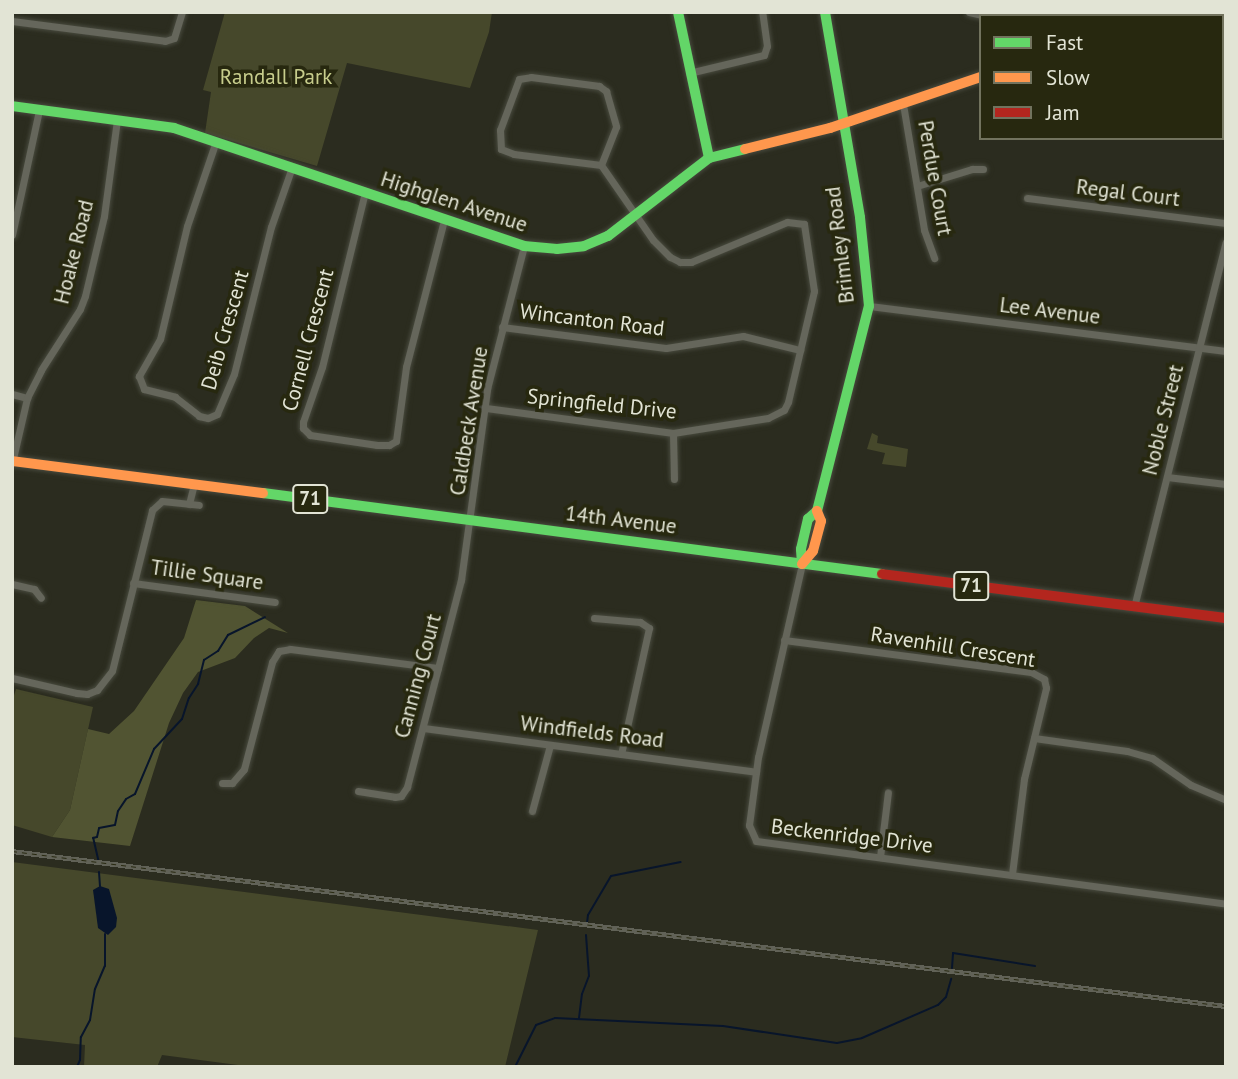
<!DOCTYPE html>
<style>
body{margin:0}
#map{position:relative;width:1238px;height:1079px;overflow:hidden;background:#2b2c1f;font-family:"PT Sans",sans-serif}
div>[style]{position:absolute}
.green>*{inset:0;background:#46482b}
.forest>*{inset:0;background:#515432}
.water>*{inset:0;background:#08152b}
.stream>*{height:2px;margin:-1px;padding:0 1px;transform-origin:1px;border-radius:1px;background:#08152b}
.roads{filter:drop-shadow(0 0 2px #484a3e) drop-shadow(0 0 2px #484a3e)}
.street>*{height:7px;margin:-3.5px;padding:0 3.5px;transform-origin:3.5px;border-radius:3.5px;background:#65665b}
.fast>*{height:10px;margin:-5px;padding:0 5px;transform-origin:5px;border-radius:5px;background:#63d668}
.slow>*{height:10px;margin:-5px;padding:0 5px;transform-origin:5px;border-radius:5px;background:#ff974d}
.jam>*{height:10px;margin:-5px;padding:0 5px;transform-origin:5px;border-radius:5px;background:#b3261e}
.rail>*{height:4.5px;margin-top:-2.25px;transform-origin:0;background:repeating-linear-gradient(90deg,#27280f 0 5px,#616257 0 10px);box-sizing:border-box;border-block:2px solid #616257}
span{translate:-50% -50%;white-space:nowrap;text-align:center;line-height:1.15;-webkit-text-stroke:7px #27280f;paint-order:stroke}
.shield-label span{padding:2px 5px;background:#27280f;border:2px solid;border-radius:5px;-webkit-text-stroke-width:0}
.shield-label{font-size:19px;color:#e2e4d5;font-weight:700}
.park-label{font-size:21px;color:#c7cd8c}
.street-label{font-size:21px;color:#e2e4d5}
.frame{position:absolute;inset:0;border:14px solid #e2e4d5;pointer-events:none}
.legend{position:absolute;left:979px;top:14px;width:245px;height:126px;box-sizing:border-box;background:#27280f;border:2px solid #72735e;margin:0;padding:9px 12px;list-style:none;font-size:21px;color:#e2e4d5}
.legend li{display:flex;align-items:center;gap:14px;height:35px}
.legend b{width:35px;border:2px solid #72735e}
</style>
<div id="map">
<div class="green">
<div style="clip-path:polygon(225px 12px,492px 12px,489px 32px,470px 88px,347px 63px,317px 166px,205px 133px,211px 92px,203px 90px)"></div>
<div style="clip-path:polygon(872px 433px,878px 436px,877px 443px,908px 449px,906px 467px,882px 464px,885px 453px,867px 449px)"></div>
<div style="clip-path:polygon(16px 689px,93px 707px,70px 810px,52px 837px,12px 825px,12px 702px)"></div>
<div style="clip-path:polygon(12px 862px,538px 930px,505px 1067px,253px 1067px,162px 1055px,157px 1067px,84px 1067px,85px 1045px,12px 1037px)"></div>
</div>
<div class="forest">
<div style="clip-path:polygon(196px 600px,245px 606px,288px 633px,269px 628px,254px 638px,235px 658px,198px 672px,183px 693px,169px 723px,130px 846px,52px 837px,70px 810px,88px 729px,109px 734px,134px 711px,184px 638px)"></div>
</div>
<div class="water">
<div style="clip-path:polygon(100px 886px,109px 889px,117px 918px,116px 927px,108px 935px,98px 928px,93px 890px)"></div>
</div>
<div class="stream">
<div style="left:99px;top:863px;width:26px;rotate:-103deg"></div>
<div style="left:93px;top:838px;width:4px;rotate:-14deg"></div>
<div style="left:97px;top:837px;width:9px;rotate:-77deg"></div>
<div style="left:99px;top:828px;width:16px;rotate:-11deg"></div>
<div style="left:115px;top:825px;width:14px;rotate:-78deg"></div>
<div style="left:118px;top:811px;width:14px;rotate:-56deg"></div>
<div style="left:126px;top:799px;width:10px;rotate:-29deg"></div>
<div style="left:135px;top:794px;width:49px;rotate:-67.1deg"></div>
<div style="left:154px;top:749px;width:41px;rotate:-47deg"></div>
<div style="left:182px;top:719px;width:22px;rotate:-72deg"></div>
<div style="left:189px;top:698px;width:17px;rotate:-57deg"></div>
<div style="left:198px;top:684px;width:25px;rotate:-76deg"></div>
<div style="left:204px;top:660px;width:17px;rotate:-33deg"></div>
<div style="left:218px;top:651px;width:19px;rotate:-58deg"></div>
<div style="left:228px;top:635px;width:41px;rotate:-25.9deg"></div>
<div style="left:99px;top:872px;width:14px;rotate:86deg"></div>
<div style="left:587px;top:923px;width:8px;rotate:-83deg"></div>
<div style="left:588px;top:915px;width:45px;rotate:-59.5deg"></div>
<div style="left:611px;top:876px;width:71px;rotate:-11.3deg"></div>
<div style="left:952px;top:968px;width:15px;rotate:-86deg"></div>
<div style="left:953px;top:953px;width:83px;rotate:9deg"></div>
<div style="left:579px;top:1018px;width:24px;rotate:-83deg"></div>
<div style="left:582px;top:994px;width:19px;rotate:-69deg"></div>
<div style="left:589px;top:976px;width:41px;rotate:-94.2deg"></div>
<div style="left:77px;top:1067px;width:8px;rotate:-67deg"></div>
<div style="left:80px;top:1060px;width:23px;rotate:-88deg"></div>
<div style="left:81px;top:1037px;width:19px;rotate:-62deg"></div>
<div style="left:90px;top:1020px;width:31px;rotate:-81deg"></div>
<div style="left:95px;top:989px;width:25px;rotate:-67deg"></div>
<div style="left:105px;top:966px;width:32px;rotate:-90deg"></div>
<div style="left:515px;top:1067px;width:47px;rotate:-63.4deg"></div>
<div style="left:536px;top:1025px;width:20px;rotate:-20deg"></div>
<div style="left:555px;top:1018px;width:168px;rotate:2.7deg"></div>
<div style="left:723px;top:1026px;width:115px;rotate:8.5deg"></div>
<div style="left:837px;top:1043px;width:25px;rotate:-11deg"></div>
<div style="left:862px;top:1038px;width:83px;rotate:-23.5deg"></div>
<div style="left:938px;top:1005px;width:11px;rotate:-45deg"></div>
<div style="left:946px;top:997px;width:19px;rotate:-74deg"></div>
</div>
<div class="roads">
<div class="street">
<div style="left:969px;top:12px;width:17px;rotate:13deg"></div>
<div style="left:12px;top:21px;width:154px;rotate:7.4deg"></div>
<div style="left:165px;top:41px;width:9px;rotate:-18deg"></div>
<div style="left:174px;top:38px;width:27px;rotate:-73deg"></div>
<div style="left:689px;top:73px;width:77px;rotate:-13.5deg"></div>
<div style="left:764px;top:55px;width:9px;rotate:-72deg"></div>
<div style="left:767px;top:46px;width:34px;rotate:-98deg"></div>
<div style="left:903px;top:104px;width:128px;rotate:80.5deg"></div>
<div style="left:924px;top:230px;width:30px;rotate:70deg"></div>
<div style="left:216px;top:141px;width:90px;rotate:108.8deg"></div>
<div style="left:187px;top:226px;width:116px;rotate:103.4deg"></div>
<div style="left:160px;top:339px;width:43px;rotate:119.6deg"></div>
<div style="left:139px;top:376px;width:14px;rotate:69deg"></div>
<div style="left:144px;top:389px;width:32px;rotate:14deg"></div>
<div style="left:175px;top:397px;width:31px;rotate:38deg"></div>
<div style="left:199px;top:416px;width:9px;rotate:13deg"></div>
<div style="left:208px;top:418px;width:10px;rotate:-24deg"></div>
<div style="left:217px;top:414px;width:43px;rotate:-67deg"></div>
<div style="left:234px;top:374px;width:152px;rotate:-75.9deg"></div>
<div style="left:271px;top:227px;width:64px;rotate:-70.7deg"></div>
<div style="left:917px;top:186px;width:58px;rotate:-17.2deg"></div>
<div style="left:972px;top:169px;width:11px"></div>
<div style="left:365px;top:192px;width:180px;rotate:103.8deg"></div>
<div style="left:322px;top:367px;width:58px;rotate:109.1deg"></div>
<div style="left:303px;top:422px;width:6px;rotate:90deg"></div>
<div style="left:303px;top:428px;width:10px;rotate:45deg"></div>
<div style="left:310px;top:435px;width:68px;rotate:8.5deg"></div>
<div style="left:377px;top:445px;width:12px"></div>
<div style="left:389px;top:445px;width:8px;rotate:-30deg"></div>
<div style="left:396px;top:441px;width:75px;rotate:-82.3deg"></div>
<div style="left:406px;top:367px;width:152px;rotate:-75.5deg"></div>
<div style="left:1027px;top:198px;width:201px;rotate:7.2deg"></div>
<div style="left:12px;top:235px;width:128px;rotate:-77.8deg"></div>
<div style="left:869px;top:306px;width:360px;rotate:7.2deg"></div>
<div style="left:502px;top:327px;width:165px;rotate:7.3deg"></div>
<div style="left:666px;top:348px;width:78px;rotate:-8.9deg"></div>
<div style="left:743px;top:336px;width:59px;rotate:13.8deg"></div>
<div style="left:12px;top:394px;width:16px;rotate:15deg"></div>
<div style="left:486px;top:408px;width:189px;rotate:7.6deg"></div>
<div style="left:673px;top:433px;width:96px;rotate:-9deg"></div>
<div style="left:768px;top:418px;width:18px;rotate:-27deg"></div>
<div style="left:784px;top:410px;width:9px;rotate:-63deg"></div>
<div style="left:788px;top:402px;width:114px;rotate:-76.8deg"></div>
<div style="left:814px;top:291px;width:68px;rotate:-98.5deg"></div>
<div style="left:804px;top:224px;width:17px;rotate:-173deg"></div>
<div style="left:787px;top:222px;width:104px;rotate:157.4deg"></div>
<div style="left:691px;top:262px;width:11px;rotate:180deg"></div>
<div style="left:680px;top:262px;width:11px;rotate:-153deg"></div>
<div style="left:670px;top:257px;width:24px;rotate:-135deg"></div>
<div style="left:653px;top:240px;width:91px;rotate:-124.7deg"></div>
<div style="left:601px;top:165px;width:88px;rotate:-172.8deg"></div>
<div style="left:514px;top:154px;width:14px;rotate:-159deg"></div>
<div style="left:501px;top:149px;width:19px;rotate:-93deg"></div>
<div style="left:500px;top:130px;width:54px;rotate:-69.6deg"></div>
<div style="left:519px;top:79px;width:12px;rotate:-9deg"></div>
<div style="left:531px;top:77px;width:69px;rotate:7.5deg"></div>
<div style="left:599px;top:86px;width:9px;rotate:36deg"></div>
<div style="left:606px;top:91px;width:37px;rotate:74deg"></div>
<div style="left:616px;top:127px;width:41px;rotate:111.5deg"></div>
<div style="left:673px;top:433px;width:46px;rotate:88.8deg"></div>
<div style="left:12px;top:463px;width:67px;rotate:-77deg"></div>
<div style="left:27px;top:398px;width:31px;rotate:-63deg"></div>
<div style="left:41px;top:370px;width:72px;rotate:-57.4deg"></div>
<div style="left:80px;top:309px;width:14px;rotate:-69deg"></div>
<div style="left:85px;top:296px;width:82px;rotate:-76.6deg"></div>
<div style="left:104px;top:216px;width:97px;rotate:-82.3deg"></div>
<div style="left:1167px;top:477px;width:59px;rotate:6.8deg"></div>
<div style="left:189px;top:504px;width:21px;rotate:-76deg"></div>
<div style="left:802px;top:564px;width:198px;rotate:102.8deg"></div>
<div style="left:758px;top:757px;width:69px;rotate:97.5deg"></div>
<div style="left:749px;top:825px;width:17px;rotate:66deg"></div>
<div style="left:756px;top:841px;width:474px;rotate:7.6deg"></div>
<div style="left:133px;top:583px;width:143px;rotate:7.6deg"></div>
<div style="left:12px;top:584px;width:23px;rotate:13deg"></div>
<div style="left:34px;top:589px;width:11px;rotate:52deg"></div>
<div style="left:1134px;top:607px;width:376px;rotate:-75.9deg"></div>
<div style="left:594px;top:618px;width:46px;rotate:5deg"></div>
<div style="left:640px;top:622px;width:11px;rotate:34deg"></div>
<div style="left:649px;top:628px;width:129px;rotate:102.5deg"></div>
<div style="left:784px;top:640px;width:249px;rotate:7.4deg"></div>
<div style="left:1031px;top:672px;width:15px;rotate:28deg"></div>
<div style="left:1044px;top:679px;width:9px;rotate:77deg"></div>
<div style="left:1046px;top:688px;width:94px;rotate:103.6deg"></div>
<div style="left:1024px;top:779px;width:96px;rotate:97.2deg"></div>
<div style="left:12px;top:678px;width:67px;rotate:13deg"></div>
<div style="left:77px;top:693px;width:10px;rotate:6deg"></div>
<div style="left:87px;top:694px;width:11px;rotate:-22deg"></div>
<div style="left:97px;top:690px;width:24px;rotate:-52deg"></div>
<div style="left:112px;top:671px;width:166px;rotate:-76deg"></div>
<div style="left:152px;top:510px;width:13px;rotate:-42deg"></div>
<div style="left:162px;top:501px;width:37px;rotate:6deg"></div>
<div style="left:423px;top:728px;width:336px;rotate:7.5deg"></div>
<div style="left:1034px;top:738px;width:94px;rotate:8deg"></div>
<div style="left:1127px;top:751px;width:26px;rotate:16deg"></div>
<div style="left:1152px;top:758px;width:47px;rotate:34.7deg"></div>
<div style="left:1191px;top:785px;width:38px;rotate:23deg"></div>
<div style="left:222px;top:783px;width:10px"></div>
<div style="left:232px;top:783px;width:18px;rotate:-49deg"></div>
<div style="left:244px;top:769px;width:111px;rotate:-75.3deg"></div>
<div style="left:272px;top:662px;width:13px;rotate:-58deg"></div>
<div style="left:279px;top:651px;width:11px;rotate:-10deg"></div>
<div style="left:290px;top:649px;width:149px;rotate:7.3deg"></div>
<div style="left:358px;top:791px;width:37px;rotate:9deg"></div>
<div style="left:395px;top:797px;width:6px;rotate:-9deg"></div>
<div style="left:401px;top:796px;width:11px;rotate:-56deg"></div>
<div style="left:407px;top:787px;width:214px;rotate:-75.4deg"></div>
<div style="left:461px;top:580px;width:193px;rotate:-82.2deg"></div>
<div style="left:487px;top:389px;width:148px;rotate:-75.5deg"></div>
<div style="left:532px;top:811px;width:68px;rotate:-74.7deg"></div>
<div style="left:880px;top:857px;width:65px;rotate:-83deg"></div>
</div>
<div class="fast">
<div style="left:678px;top:12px;width:149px;rotate:78deg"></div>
<div style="left:12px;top:106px;width:163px;rotate:7.7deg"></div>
<div style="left:174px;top:128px;width:369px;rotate:18.6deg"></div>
<div style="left:524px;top:246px;width:33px;rotate:5deg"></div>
<div style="left:557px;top:249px;width:27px;rotate:-6deg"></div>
<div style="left:584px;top:246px;width:26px;rotate:-23deg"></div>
<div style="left:608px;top:236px;width:128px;rotate:-37.7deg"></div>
<div style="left:709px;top:158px;width:37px;rotate:-14deg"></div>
<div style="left:263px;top:493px;width:624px;rotate:7.46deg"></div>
<div style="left:802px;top:564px;width:15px;rotate:-94deg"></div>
<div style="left:801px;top:549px;width:31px;rotate:-77deg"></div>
<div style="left:808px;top:519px;width:12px;rotate:-42deg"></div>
<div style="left:817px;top:511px;width:211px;rotate:-75.8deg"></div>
<div style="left:869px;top:306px;width:89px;rotate:-95.8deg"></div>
<div style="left:860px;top:217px;width:208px;rotate:-99.7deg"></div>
</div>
<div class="slow">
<div style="left:1088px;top:16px;width:4px;rotate:-76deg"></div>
<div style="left:745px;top:149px;width:88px;rotate:-13.9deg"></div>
<div style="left:830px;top:128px;width:159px;rotate:-18.7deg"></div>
<div style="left:12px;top:461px;width:253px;rotate:7.3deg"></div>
<div style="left:802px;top:564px;width:17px;rotate:-50deg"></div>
<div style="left:813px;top:551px;width:31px;rotate:-75deg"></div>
<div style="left:821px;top:521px;width:11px;rotate:-112deg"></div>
</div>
<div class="jam">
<div style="left:1222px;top:93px;width:4px"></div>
<div style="left:882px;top:574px;width:347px;rotate:7.3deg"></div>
</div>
</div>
<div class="rail">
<div style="left:12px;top:851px;width:1224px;rotate:7.28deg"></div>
</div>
<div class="shield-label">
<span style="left:310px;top:499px">71</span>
<span style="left:971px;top:586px">71</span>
</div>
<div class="park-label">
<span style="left:276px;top:77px">Randall Park</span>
</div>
<div class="street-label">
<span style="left:935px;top:178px;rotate:80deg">Perdue Court</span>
<span style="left:1128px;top:193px;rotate:7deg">Regal Court</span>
<span style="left:454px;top:202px;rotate:18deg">Highglen Avenue</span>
<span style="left:840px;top:245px;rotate:-97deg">Brimley Road</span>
<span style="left:74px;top:252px;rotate:-76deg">Hoake Road</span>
<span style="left:1050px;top:311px;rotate:7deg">Lee Avenue</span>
<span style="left:592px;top:320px;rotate:7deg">Wincanton Road</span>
<span style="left:225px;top:330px;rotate:-74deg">Deib Crescent</span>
<span style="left:308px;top:340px;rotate:-75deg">Cornell Crescent</span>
<span style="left:602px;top:404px;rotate:6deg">Springfield Drive</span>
<span style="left:1163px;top:420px;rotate:-76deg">Noble Street</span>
<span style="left:469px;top:421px;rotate:-81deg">Caldbeck Avenue</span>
<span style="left:621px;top:520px;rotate:7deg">14th Avenue</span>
<span style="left:207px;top:575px;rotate:8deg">Tillie Square</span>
<span style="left:953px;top:647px;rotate:9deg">Ravenhill Crescent</span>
<span style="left:418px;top:676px;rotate:-75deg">Canning Court</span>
<span style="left:592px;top:732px;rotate:7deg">Windfields Road</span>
<span style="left:852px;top:836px;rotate:7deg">Beckenridge Drive</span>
</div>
<div class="frame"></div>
<ul class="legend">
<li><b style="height:9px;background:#63d668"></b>Fast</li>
<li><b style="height:9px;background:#ff974d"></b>Slow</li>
<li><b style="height:9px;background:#b3261e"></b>Jam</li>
</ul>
</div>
